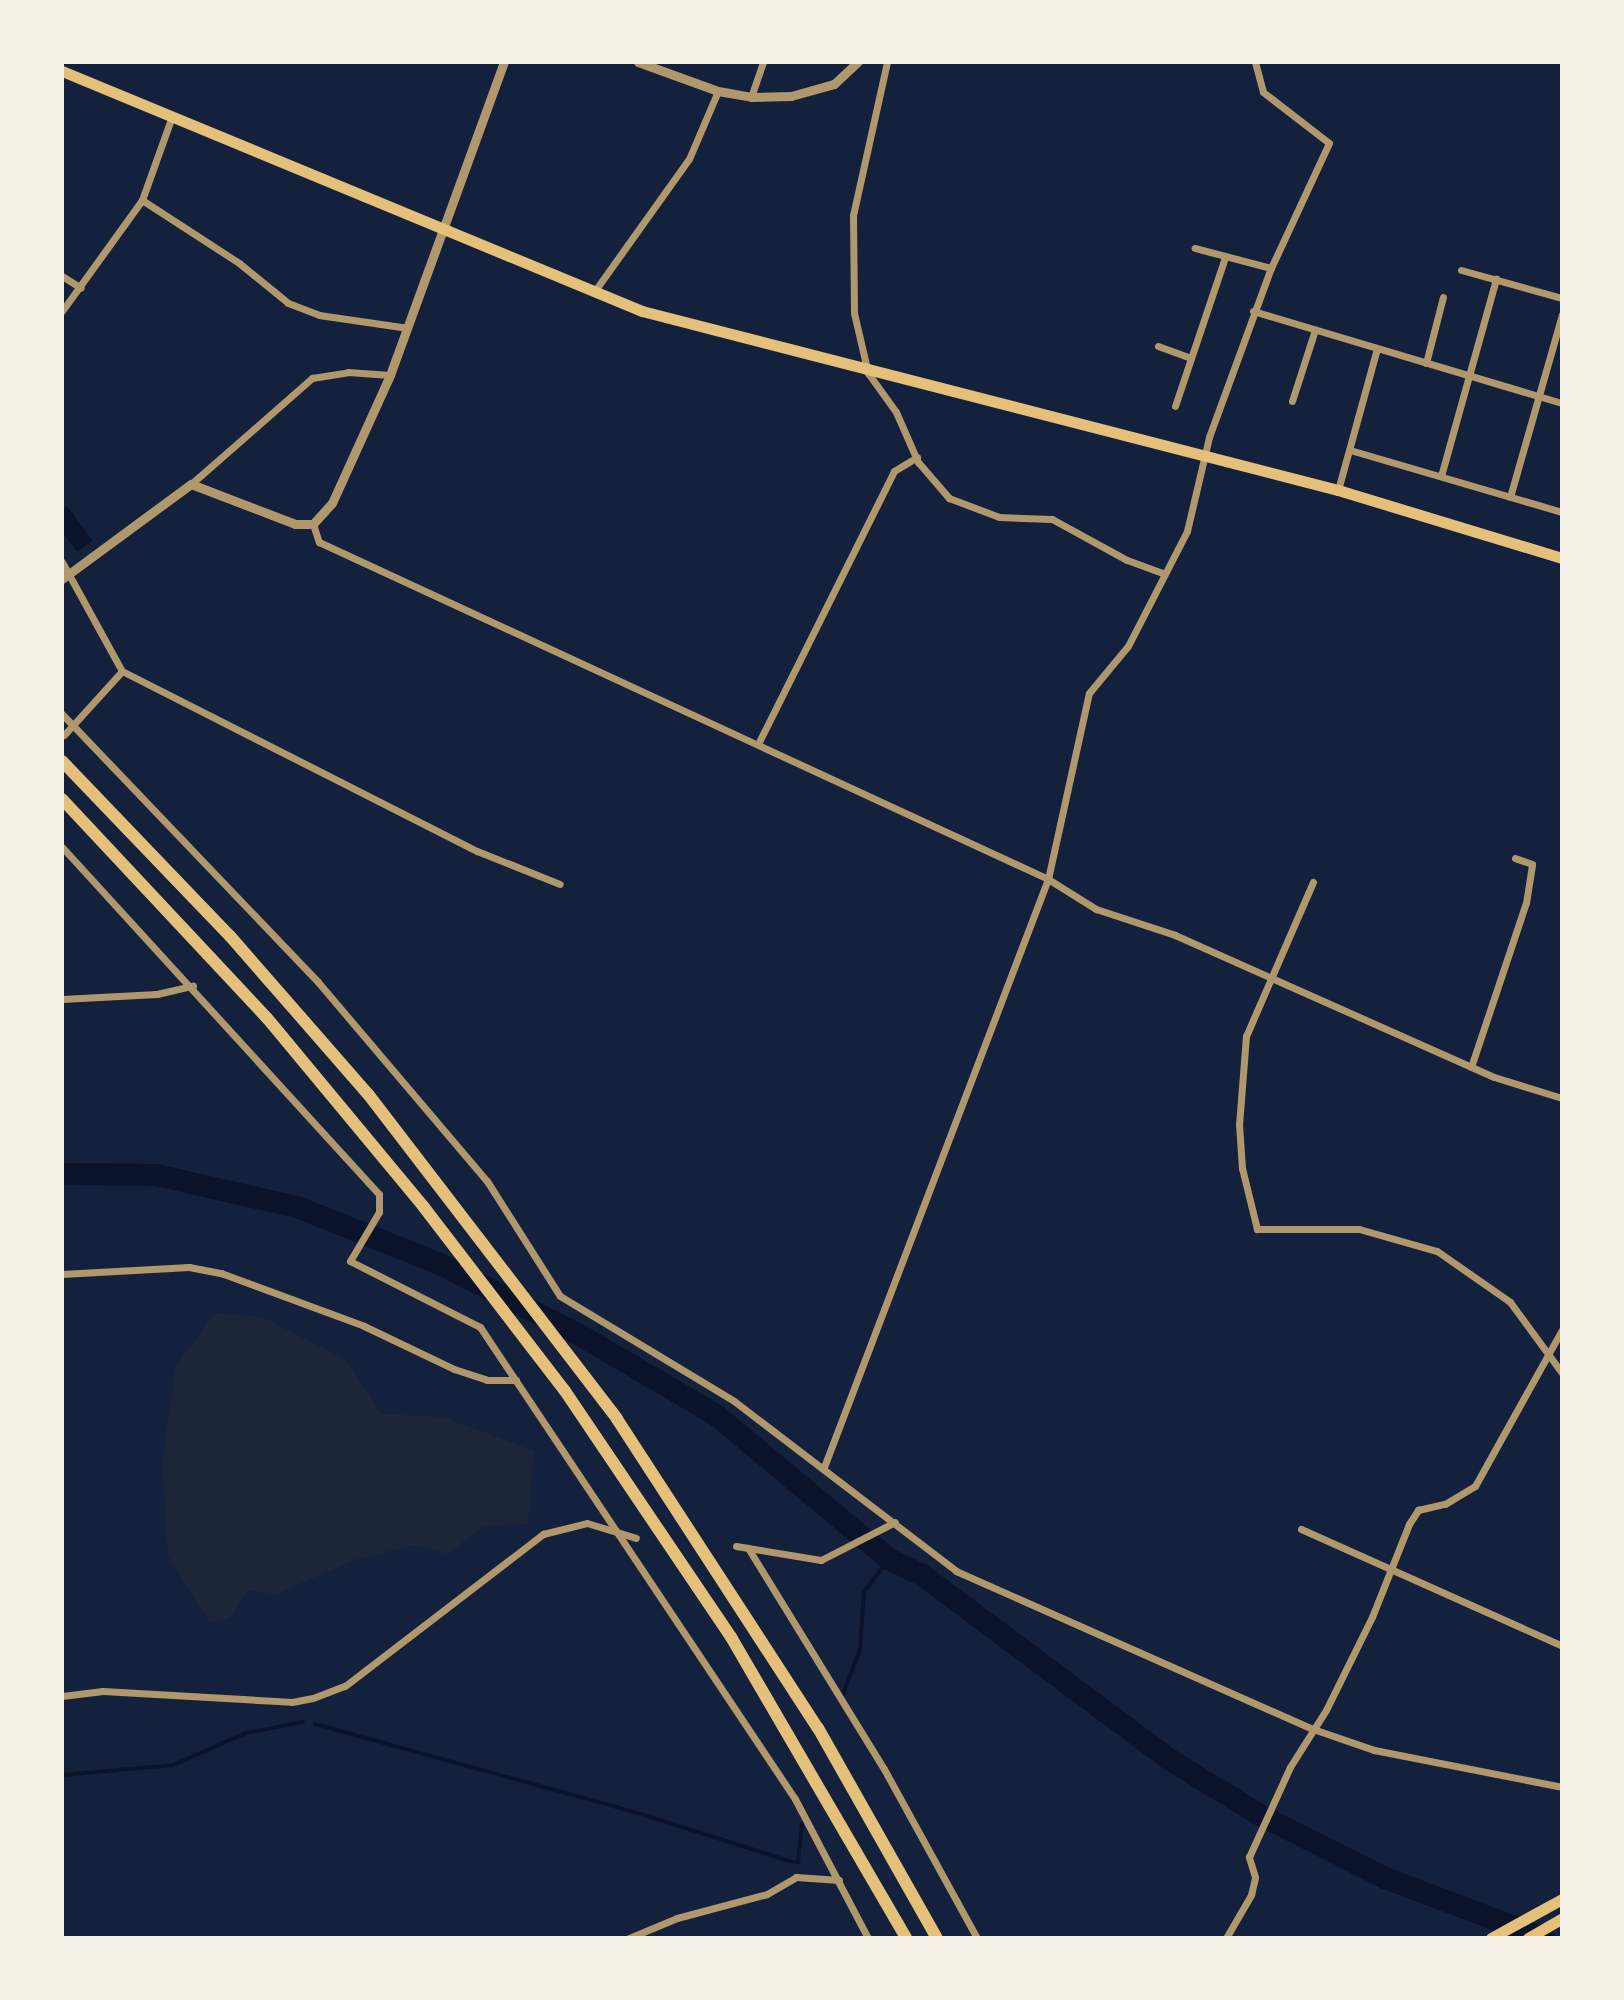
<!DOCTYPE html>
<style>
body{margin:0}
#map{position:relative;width:1624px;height:2000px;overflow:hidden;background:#14213d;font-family:Arial,sans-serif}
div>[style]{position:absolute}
.green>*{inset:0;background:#1d2539}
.water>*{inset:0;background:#0b132b}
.stream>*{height:4px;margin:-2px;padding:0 2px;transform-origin:2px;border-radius:2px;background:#0b132b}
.river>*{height:22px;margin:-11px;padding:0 11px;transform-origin:11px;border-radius:11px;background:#0b132b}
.minor>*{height:7px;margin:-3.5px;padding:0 3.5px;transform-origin:3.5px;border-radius:3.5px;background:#b1986c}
.tertiary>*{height:9px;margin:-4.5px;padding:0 4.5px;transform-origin:4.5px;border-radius:4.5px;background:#b1986c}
.primary>*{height:11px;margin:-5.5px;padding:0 5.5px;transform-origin:5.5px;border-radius:5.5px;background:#e5c07b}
.motorway>*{height:12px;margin:-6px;padding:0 6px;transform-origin:6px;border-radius:6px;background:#e5c07b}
span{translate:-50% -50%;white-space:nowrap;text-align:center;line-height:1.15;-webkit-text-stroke:8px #f6f1e7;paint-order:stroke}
.frame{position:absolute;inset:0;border:64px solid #f6f1e7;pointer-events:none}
</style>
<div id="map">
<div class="green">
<div style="clip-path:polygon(215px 1313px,262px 1317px,346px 1360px,381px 1414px,443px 1417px,534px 1451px,528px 1524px,483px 1526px,448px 1554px,413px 1545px,357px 1559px,276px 1594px,249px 1590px,229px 1618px,210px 1622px,168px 1556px,162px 1461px,176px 1366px)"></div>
</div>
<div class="water">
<div style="clip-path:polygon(67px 506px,93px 541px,77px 552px,62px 531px,62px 510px)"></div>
</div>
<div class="stream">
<div style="left:843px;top:1694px;width:48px;rotate:-69.3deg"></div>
<div style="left:860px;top:1649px;width:57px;rotate:-86deg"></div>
<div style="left:864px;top:1592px;width:41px;rotate:-52.9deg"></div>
<div style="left:315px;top:1724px;width:328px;rotate:15.4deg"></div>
<div style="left:631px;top:1811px;width:170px;rotate:17.5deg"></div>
<div style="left:793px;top:1862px;width:5px"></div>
<div style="left:798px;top:1862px;width:39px;rotate:-84deg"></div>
<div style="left:62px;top:1775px;width:111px;rotate:-5.1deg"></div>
<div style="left:173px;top:1765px;width:80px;rotate:-23.7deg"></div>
<div style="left:246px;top:1733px;width:58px;rotate:-10.9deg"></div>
</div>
<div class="river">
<div style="left:62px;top:1174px;width:94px;rotate:0.6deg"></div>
<div style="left:156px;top:1175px;width:145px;rotate:12.8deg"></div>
<div style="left:297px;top:1207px;width:152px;rotate:21.7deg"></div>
<div style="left:438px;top:1263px;width:157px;rotate:26.9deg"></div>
<div style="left:578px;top:1334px;width:160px;rotate:30.4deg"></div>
<div style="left:716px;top:1415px;width:225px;rotate:39.8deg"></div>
<div style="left:889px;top:1559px;width:37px;rotate:26deg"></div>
<div style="left:922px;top:1575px;width:309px;rotate:36.7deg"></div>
<div style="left:1170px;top:1760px;width:105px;rotate:31.4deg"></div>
<div style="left:1260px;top:1815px;width:140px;rotate:26.7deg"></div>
<div style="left:1385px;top:1878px;width:170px;rotate:20.7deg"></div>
</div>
<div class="minor">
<div style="left:887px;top:62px;width:157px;rotate:102.5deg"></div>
<div style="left:853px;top:215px;width:98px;rotate:89.4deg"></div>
<div style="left:854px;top:313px;width:62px;rotate:76.9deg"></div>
<div style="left:868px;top:373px;width:48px;rotate:54.3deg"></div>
<div style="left:896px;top:412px;width:55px;rotate:66.3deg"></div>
<div style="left:918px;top:462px;width:48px;rotate:49.3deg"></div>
<div style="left:949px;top:498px;width:53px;rotate:20.8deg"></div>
<div style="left:999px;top:517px;width:53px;rotate:2.2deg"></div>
<div style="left:1052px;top:519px;width:85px;rotate:28.7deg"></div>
<div style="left:1127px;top:560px;width:40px;rotate:20.2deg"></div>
<div style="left:1255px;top:62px;width:31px;rotate:75deg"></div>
<div style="left:1263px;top:92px;width:83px;rotate:37.7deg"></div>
<div style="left:1329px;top:143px;width:138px;rotate:114.9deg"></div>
<div style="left:751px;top:97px;width:37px;rotate:-71deg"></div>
<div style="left:142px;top:200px;width:116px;rotate:33deg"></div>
<div style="left:239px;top:263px;width:63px;rotate:39.2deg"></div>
<div style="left:288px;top:303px;width:33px;rotate:21deg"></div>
<div style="left:319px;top:315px;width:90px;rotate:8.3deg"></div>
<div style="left:1461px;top:270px;width:105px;rotate:15.5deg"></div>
<div style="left:62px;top:276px;width:22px;rotate:32deg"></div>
<div style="left:594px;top:292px;width:163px;rotate:-54.5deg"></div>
<div style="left:689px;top:159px;width:74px;rotate:-66.9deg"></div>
<div style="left:62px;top:311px;width:137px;rotate:-54.2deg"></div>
<div style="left:142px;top:200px;width:89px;rotate:-70.3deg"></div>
<div style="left:1253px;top:311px;width:322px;rotate:16.6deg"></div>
<div style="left:1158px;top:346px;width:35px;rotate:20deg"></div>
<div style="left:1426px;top:363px;width:68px;rotate:-75.6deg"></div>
<div style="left:1292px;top:401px;width:75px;rotate:-72.1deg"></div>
<div style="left:1175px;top:406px;width:157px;rotate:-71.4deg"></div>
<div style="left:1350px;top:450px;width:221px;rotate:16.3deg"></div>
<div style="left:1441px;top:476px;width:205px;rotate:-74.4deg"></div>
<div style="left:191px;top:484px;width:161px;rotate:-41.2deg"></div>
<div style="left:312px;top:378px;width:36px;rotate:-9deg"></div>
<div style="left:348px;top:372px;width:42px;rotate:4.1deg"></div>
<div style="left:1338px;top:490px;width:147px;rotate:-74.6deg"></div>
<div style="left:1510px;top:497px;width:190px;rotate:-74.1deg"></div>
<div style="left:313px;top:524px;width:19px;rotate:72deg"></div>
<div style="left:319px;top:542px;width:803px;rotate:24.81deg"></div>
<div style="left:1048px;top:879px;width:57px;rotate:32deg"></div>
<div style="left:1096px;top:909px;width:83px;rotate:18.2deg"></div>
<div style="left:1175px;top:935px;width:349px;rotate:24deg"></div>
<div style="left:1494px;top:1077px;width:71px;rotate:17.2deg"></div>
<div style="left:62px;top:562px;width:124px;rotate:61.2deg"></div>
<div style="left:62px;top:714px;width:371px;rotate:46.3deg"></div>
<div style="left:318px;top:982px;width:261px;rotate:49.7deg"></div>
<div style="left:487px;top:1181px;width:136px;rotate:57.6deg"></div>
<div style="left:560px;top:1296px;width:203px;rotate:31.1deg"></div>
<div style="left:734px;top:1401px;width:280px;rotate:37.4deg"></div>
<div style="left:956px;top:1571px;width:390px;rotate:23.9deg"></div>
<div style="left:1313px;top:1729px;width:65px;rotate:19deg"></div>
<div style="left:1374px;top:1750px;width:192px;rotate:11.1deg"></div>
<div style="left:64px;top:735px;width:86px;rotate:-47.8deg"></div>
<div style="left:122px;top:671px;width:398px;rotate:26.9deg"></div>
<div style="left:477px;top:851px;width:89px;rotate:21.7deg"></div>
<div style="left:758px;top:744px;width:305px;rotate:-63.5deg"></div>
<div style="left:894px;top:471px;width:27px;rotate:-31deg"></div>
<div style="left:62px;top:847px;width:470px;rotate:47.6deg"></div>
<div style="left:379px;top:1194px;width:18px;rotate:90deg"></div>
<div style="left:379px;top:1212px;width:57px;rotate:120.6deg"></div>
<div style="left:350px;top:1261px;width:146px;rotate:26.9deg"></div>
<div style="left:480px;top:1327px;width:567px;rotate:56.28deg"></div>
<div style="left:795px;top:1799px;width:157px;rotate:62.3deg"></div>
<div style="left:1313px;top:882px;width:168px;rotate:113.5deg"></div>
<div style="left:1246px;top:1036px;width:88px;rotate:94.5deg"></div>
<div style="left:1239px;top:1124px;width:44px;rotate:86.1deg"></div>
<div style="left:1242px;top:1168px;width:63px;rotate:76.2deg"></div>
<div style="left:1257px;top:1229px;width:102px"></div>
<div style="left:1359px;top:1229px;width:81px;rotate:15.8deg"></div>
<div style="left:1437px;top:1251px;width:89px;rotate:34.9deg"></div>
<div style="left:1510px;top:1302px;width:88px;rotate:53.8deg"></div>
<div style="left:62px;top:999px;width:95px;rotate:-3deg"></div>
<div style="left:157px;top:994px;width:37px;rotate:-13deg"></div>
<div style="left:1471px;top:1067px;width:173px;rotate:-71.5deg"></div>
<div style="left:1526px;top:903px;width:39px;rotate:-81deg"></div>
<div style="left:1532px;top:864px;width:18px;rotate:-161deg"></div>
<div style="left:62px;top:1274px;width:127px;rotate:-3.2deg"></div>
<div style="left:189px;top:1267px;width:33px;rotate:11deg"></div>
<div style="left:221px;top:1273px;width:153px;rotate:20.3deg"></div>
<div style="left:364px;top:1326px;width:100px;rotate:25.5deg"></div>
<div style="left:454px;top:1369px;width:35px;rotate:18deg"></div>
<div style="left:487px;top:1380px;width:29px"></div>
<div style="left:824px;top:1467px;width:629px;rotate:-69.15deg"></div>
<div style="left:1048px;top:879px;width:190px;rotate:-77.6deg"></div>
<div style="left:1089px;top:693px;width:61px;rotate:-50.3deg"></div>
<div style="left:1128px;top:646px;width:129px;rotate:-62.8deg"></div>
<div style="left:1187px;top:531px;width:97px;rotate:-76.8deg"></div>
<div style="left:1209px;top:437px;width:180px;rotate:-69.9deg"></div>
<div style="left:1271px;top:268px;width:79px;rotate:-165.3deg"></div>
<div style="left:1301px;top:1529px;width:286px;rotate:24.1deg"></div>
<div style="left:736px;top:1546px;width:86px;rotate:9.4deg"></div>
<div style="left:821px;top:1560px;width:83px;rotate:-27.2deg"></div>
<div style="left:748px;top:1548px;width:259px;rotate:58.4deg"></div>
<div style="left:884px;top:1769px;width:193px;rotate:61.2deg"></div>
<div style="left:62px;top:1696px;width:41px;rotate:-7deg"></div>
<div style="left:103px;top:1691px;width:189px;rotate:3.3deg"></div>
<div style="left:292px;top:1702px;width:21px;rotate:-11deg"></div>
<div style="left:313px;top:1698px;width:34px;rotate:-21deg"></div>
<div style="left:345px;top:1686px;width:250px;rotate:-37.5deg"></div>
<div style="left:543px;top:1534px;width:45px;rotate:-14deg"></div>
<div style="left:587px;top:1523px;width:51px;rotate:17deg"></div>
<div style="left:629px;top:1938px;width:52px;rotate:-22.6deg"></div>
<div style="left:677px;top:1918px;width:93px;rotate:-14.9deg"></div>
<div style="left:767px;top:1894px;width:34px;rotate:-30deg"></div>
<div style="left:796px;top:1877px;width:43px;rotate:4deg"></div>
<div style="left:1226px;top:1938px;width:50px;rotate:-59.8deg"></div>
<div style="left:1251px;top:1895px;width:18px;rotate:-77deg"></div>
<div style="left:1255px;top:1877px;width:21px;rotate:-107deg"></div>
<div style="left:1249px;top:1857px;width:99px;rotate:-65.5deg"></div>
<div style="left:1290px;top:1767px;width:67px;rotate:-57.7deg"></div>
<div style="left:1326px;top:1710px;width:104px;rotate:-63.7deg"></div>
<div style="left:1372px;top:1617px;width:100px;rotate:-68.3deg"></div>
<div style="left:1409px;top:1524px;width:17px;rotate:-57deg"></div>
<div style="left:1418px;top:1510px;width:28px;rotate:-13deg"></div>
<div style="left:1445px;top:1504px;width:35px;rotate:-31deg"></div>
<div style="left:1475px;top:1486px;width:179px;rotate:-60.9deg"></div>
</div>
<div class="tertiary">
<div style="left:638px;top:62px;width:85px;rotate:19.9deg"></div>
<div style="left:718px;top:91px;width:34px;rotate:10deg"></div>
<div style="left:751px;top:97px;width:40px;rotate:-1.4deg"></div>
<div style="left:791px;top:96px;width:45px;rotate:-15.6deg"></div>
<div style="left:834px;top:84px;width:33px;rotate:-43deg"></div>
<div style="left:62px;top:579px;width:160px;rotate:-36.4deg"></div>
<div style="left:191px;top:484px;width:111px;rotate:21deg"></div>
<div style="left:295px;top:524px;width:18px"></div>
<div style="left:313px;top:524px;width:28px;rotate:-48deg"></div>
<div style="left:332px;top:503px;width:141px;rotate:-65.6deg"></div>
<div style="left:390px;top:375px;width:333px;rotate:-70deg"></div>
</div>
<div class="primary">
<div style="left:62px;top:71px;width:628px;rotate:22.48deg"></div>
<div style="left:642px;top:311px;width:719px;rotate:14.42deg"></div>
<div style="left:1338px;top:490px;width:234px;rotate:16.9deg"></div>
<div style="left:1491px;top:1938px;width:81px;rotate:-28.8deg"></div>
<div style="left:1528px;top:1938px;width:39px;rotate:-30deg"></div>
</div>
<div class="motorway">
<div style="left:62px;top:761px;width:243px;rotate:46.2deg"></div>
<div style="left:230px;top:936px;width:210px;rotate:48.9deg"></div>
<div style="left:368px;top:1094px;width:409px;rotate:52.5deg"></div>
<div style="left:617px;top:1419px;width:369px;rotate:57deg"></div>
<div style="left:818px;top:1728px;width:241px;rotate:60.5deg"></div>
<div style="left:62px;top:799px;width:300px;rotate:46.9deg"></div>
<div style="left:267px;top:1018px;width:244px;rotate:50.3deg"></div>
<div style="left:423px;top:1206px;width:233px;rotate:52.5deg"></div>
<div style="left:565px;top:1391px;width:297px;rotate:56deg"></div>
<div style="left:731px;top:1637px;width:348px;rotate:59.8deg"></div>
</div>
<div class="frame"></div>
</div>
